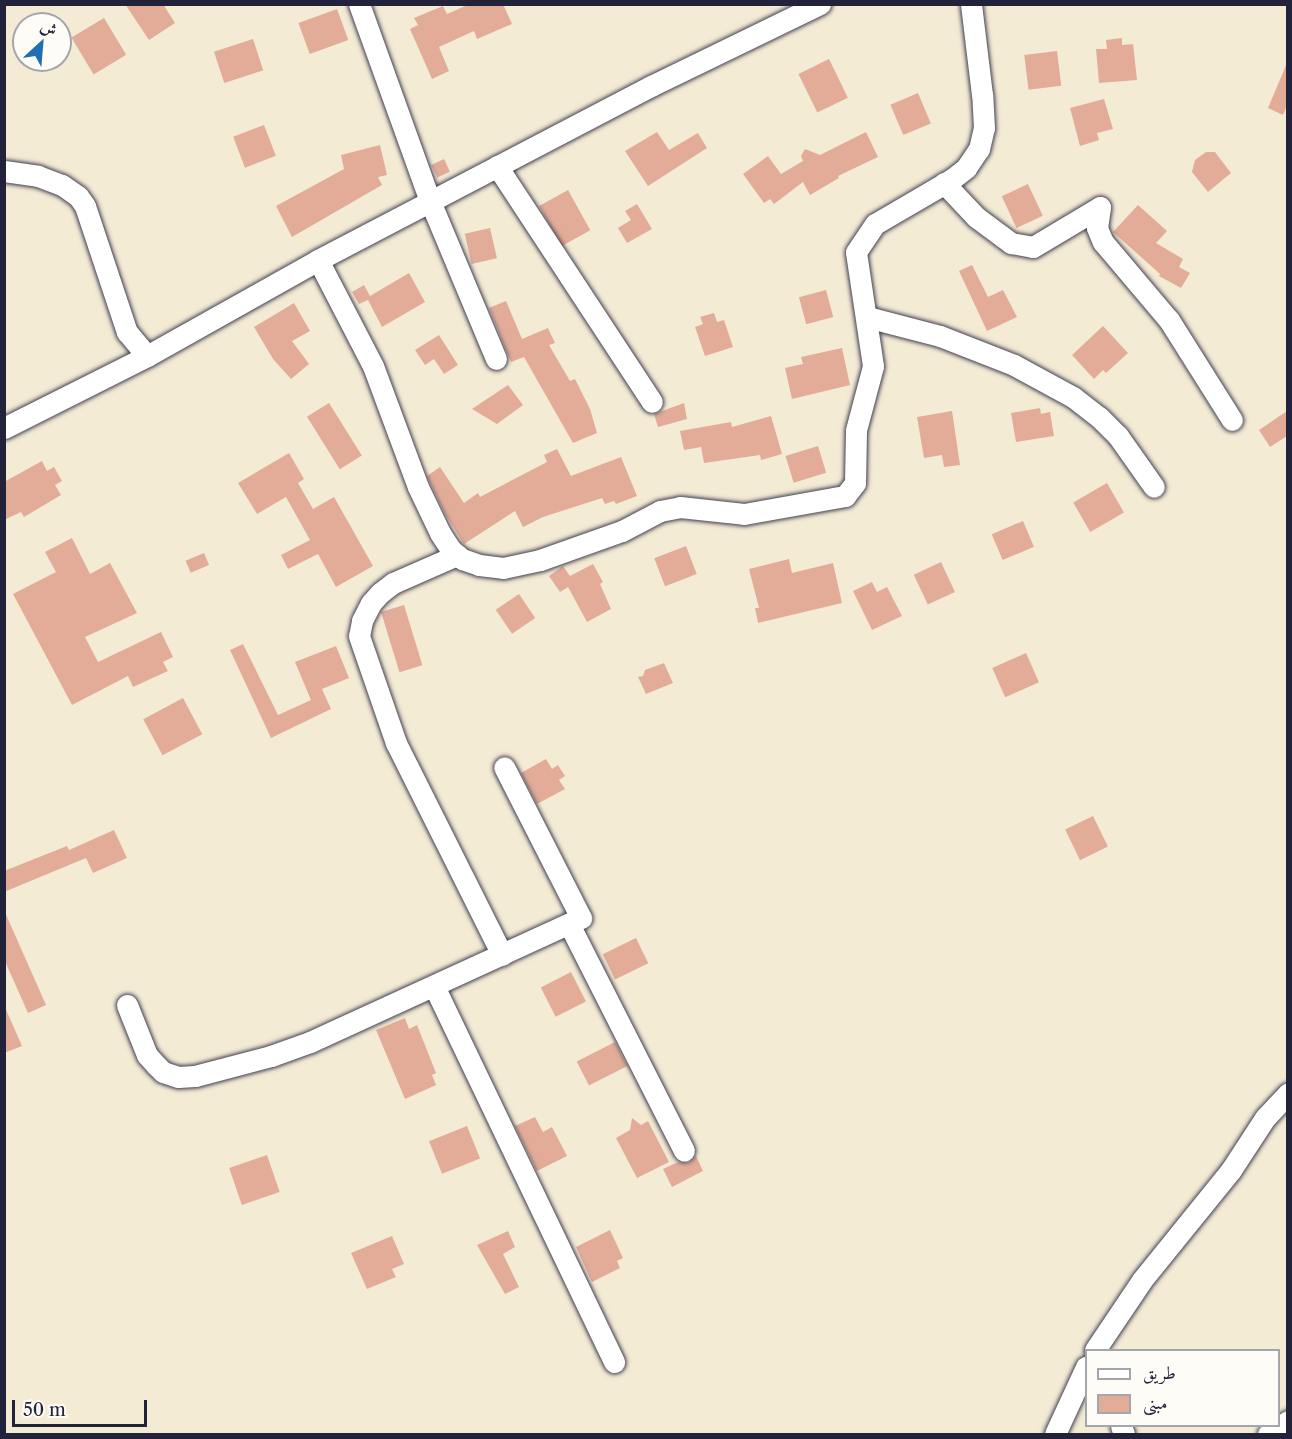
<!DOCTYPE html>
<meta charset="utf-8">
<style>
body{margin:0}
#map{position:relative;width:1292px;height:1439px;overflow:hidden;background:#f4ebd5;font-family:"Libre Caslon Text",Amiri,serif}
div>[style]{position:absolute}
.building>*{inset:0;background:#e2ac99;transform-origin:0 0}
.roads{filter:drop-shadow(0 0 2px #424052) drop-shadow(0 0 2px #424052)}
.minor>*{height:21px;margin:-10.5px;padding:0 10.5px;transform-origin:10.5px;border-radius:10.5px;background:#fff}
span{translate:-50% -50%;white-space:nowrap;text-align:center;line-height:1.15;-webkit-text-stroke:4.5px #fdfcf7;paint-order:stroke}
.frame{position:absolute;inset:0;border:6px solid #22223b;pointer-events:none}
.legend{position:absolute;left:1085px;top:1349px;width:195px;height:78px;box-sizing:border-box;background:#fdfcf7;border:2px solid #a5a5ac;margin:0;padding:8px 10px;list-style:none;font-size:18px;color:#22223b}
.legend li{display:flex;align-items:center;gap:12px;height:30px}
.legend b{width:30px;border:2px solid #a5a5ac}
.north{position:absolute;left:12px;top:12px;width:60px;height:60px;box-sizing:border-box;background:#fdfcf7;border:2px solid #a5a5ac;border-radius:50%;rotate:26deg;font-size:16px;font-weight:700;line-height:24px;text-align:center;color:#22223b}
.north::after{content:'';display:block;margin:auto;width:21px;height:27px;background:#1f6fb2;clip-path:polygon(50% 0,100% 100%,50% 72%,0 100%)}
.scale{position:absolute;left:12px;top:1400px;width:135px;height:27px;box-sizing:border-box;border:3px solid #22223b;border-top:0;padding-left:8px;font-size:18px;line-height:21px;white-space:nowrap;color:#22223b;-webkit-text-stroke:4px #fdfcf7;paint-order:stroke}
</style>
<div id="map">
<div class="building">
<div style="clip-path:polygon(125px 4px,163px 4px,175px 23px,149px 40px)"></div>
<div style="clip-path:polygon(470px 4px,503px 4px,512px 24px,477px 39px,474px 31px,439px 47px,449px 71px,432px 79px,410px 29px,418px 25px,414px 18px,443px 6px,447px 14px)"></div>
<div style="left:337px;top:9px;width:33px;height:41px;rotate:70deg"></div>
<div style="left:104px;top:18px;width:43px;height:38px;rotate:59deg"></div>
<div style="clip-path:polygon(1122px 38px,1122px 45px,1133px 44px,1137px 80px,1099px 83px,1096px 49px,1107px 49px,1106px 40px)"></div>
<div style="left:253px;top:39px;width:33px;height:41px;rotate:72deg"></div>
<div style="left:1057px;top:51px;width:35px;height:33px;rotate:83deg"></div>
<div style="left:829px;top:59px;width:43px;height:34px;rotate:64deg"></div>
<div style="clip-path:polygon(1287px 63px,1287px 105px,1283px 115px,1268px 108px)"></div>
<div style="left:918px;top:93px;width:33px;height:30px;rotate:67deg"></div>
<div style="clip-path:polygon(1104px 99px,1113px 129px,1097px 133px,1099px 140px,1080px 146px,1070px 108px)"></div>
<div style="left:264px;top:125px;width:33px;height:33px;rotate:69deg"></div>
<div style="clip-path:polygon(657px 132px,669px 150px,698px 133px,707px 148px,648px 186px,625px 151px)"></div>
<div style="clip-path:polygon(866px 132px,878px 157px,838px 176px,839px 178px,810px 195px,803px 182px,774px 204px,770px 199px,764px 203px,743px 174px,768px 156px,781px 174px,803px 161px,801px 156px,805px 149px,820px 155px)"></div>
<div style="clip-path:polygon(380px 145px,387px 175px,378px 177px,382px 185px,292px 237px,276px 206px,344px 169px,341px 155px)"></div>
<div style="clip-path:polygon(1206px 152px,1215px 152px,1231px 173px,1208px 192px,1192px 172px,1195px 160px)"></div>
<div style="left:444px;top:159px;width:14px;height:14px;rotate:65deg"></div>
<div style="left:1028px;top:184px;width:35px;height:29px;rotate:65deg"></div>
<div style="left:568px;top:190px;width:46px;height:33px;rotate:61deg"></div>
<div style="clip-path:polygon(637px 204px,652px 229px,627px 243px,618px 228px,631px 220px,625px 211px)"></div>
<div style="clip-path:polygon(1138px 205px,1167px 231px,1156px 243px,1183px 259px,1179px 267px,1190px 273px,1181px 288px,1159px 276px,1160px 274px,1113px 232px)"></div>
<div style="left:490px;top:228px;width:31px;height:26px;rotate:77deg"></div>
<div style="clip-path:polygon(972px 265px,988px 297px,1003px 290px,1017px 317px,987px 331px,959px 271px)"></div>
<div style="clip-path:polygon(409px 273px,425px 302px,382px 327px,368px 300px,359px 304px,352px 292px,364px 285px,370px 296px)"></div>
<div style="left:826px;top:290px;width:28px;height:28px;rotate:75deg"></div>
<div style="clip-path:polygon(506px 301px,522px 339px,548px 328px,555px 343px,549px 345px,570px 381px,575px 379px,590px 409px,597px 433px,573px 443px,524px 357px,511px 362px,489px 308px)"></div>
<div style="clip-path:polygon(294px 303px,310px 331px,292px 341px,309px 364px,291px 379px,273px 359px,254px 327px)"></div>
<div style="clip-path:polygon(714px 313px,717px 322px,724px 320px,733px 347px,705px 356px,695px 327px,703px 324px,700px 317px)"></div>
<div style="clip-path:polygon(1103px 326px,1128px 353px,1106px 373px,1103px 370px,1094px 379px,1072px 355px)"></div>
<div style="clip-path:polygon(439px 335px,458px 365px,444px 374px,434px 359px,425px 365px,415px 350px)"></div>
<div style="clip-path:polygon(842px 348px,850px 385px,792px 399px,785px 368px,803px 364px,801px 357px)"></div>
<div style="clip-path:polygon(508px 385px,523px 405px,497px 424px,472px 409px)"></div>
<div style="left:329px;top:403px;width:62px;height:26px;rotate:58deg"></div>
<div style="clip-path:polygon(684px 403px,687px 419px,658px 427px,654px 414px)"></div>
<div style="clip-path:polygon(1040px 408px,1041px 414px,1050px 412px,1054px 436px,1016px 442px,1011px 413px)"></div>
<div style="clip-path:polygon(952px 411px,960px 465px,944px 467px,942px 455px,924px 458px,917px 417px)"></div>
<div style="clip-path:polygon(1287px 411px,1287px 436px,1270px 447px,1259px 430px)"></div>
<div style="clip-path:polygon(771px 416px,782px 454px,761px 460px,760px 455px,704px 463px,701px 447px,684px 450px,680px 431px,731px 422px,732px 427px)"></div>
<div style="left:818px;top:446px;width:28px;height:34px;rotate:73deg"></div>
<div style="clip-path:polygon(557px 449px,571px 476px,621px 457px,637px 496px,616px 504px,614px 501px,605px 504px,602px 498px,543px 517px,523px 527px,515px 511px,464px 544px,445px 514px,427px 476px,440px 467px,464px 503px,478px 493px,480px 497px,547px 462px,544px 455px)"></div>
<div style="clip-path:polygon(289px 453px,304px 479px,298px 483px,313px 509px,334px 497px,373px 566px,336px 587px,318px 554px,288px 569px,281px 555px,310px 540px,286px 497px,257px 514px,238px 483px)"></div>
<div style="clip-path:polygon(42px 461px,47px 471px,54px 467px,62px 481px,55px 485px,61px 495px,24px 517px,21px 512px,4px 520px,4px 482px)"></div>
<div style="left:1107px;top:483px;width:34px;height:39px;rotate:60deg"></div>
<div style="left:1023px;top:521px;width:28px;height:34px;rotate:67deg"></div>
<div style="clip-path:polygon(72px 538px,90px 574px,110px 563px,137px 613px,85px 637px,98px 662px,161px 632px,173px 657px,163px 662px,168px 671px,146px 681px,133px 687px,128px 676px,72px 705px,13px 594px,56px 572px,45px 552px)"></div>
<div style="left:686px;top:546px;width:30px;height:34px;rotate:69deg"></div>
<div style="left:204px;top:553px;width:13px;height:20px;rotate:67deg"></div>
<div style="clip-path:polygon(789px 559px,792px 573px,833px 563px,842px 603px,758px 623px,755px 608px,759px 608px,749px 569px)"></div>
<div style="left:941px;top:562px;width:33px;height:30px;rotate:65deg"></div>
<div style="clip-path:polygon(593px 564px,603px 582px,600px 584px,611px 609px,587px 622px,568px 587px,560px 592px,549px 576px,563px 566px,570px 576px)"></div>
<div style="clip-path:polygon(872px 582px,877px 592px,887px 587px,902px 616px,872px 630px,853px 591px)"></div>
<div style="left:519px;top:594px;width:29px;height:28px;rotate:56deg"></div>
<div style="left:404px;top:605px;width:63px;height:24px;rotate:73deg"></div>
<div style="clip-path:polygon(243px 644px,278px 715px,311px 700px,295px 662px,336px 646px,349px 678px,322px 689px,331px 709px,271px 738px,230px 650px)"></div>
<div style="left:1026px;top:653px;width:32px;height:37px;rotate:66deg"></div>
<div style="clip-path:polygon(664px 663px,673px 683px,646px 694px,638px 677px,643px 676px,645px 670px)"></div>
<div style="left:183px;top:698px;width:41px;height:45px;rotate:62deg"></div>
<div style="clip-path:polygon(546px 759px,552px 769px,558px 765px,565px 776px,559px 780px,565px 789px,537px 804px,521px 773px)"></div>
<div style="left:1093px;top:816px;width:34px;height:31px;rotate:64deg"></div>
<div style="clip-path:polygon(114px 830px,127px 858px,93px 873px,86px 858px,4px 892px,4px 871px,67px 846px,69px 850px)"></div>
<div style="clip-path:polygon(4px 910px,46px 1005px,28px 1013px,4px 959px)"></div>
<div style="left:636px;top:938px;width:28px;height:37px;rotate:64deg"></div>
<div style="left:571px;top:972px;width:33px;height:34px;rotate:63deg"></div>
<div style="clip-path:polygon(4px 1005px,22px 1046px,4px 1053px)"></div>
<div style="clip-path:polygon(405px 1018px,409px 1029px,417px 1025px,436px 1073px,432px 1075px,436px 1085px,405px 1099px,376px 1030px)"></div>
<div style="left:615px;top:1042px;width:27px;height:43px;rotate:63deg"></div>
<div style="clip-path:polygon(535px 1117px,543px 1132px,552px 1127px,567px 1156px,537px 1171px,515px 1126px)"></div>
<div style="clip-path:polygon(632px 1118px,641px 1125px,648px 1121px,669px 1162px,637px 1178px,616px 1138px,630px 1130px)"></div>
<div style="left:467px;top:1126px;width:35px;height:41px;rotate:68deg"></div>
<div style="left:267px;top:1155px;width:39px;height:40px;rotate:71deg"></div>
<div style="clip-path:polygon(696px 1156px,703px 1171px,672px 1187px,663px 1169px,678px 1162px,689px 1163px)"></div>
<div style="clip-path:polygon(610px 1230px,623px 1258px,617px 1261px,620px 1268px,592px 1282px,576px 1247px)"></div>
<div style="clip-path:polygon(508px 1231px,515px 1247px,503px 1254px,519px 1287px,505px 1294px,477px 1245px)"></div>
<div style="clip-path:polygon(392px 1236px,404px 1264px,392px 1269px,396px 1277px,367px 1289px,351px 1253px)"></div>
</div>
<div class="roads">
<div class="minor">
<div style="left:359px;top:4px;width:209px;rotate:70.2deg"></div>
<div style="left:430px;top:201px;width:171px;rotate:67.3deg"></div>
<div style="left:497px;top:166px;width:282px;rotate:56.7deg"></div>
<div style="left:4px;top:171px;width:34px;rotate:8deg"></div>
<div style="left:38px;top:176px;width:26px;rotate:21deg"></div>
<div style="left:62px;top:185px;width:19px;rotate:35deg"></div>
<div style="left:78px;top:196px;width:12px;rotate:55deg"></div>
<div style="left:85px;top:206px;width:133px;rotate:71.6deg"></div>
<div style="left:127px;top:332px;width:31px;rotate:50deg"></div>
<div style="left:944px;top:183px;width:47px;rotate:46.7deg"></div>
<div style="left:976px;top:217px;width:44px;rotate:36.6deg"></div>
<div style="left:1011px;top:243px;width:22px;rotate:10deg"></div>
<div style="left:1033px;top:247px;width:78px;rotate:-30.8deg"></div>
<div style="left:1100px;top:207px;width:21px;rotate:98deg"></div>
<div style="left:1097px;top:228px;width:15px;rotate:67deg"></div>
<div style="left:1103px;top:242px;width:102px;rotate:49.8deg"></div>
<div style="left:1169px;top:320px;width:118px;rotate:57.8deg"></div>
<div style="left:318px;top:260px;width:119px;rotate:62.6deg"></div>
<div style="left:373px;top:366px;width:129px;rotate:69.6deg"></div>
<div style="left:418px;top:487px;width:51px;rotate:64.4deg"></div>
<div style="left:440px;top:533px;width:20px;rotate:57deg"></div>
<div style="left:451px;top:550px;width:14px;rotate:39deg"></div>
<div style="left:462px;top:559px;width:18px;rotate:19deg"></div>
<div style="left:479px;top:565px;width:24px;rotate:7deg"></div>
<div style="left:503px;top:568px;width:38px;rotate:-12deg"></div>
<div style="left:540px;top:560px;width:87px;rotate:-19.5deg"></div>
<div style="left:622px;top:531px;width:43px;rotate:-27.8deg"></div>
<div style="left:660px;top:511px;width:20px;rotate:-11deg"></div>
<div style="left:680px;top:507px;width:64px;rotate:6.2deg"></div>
<div style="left:744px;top:514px;width:103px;rotate:-10.1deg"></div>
<div style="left:845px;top:496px;width:16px;rotate:-52deg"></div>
<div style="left:855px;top:483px;width:53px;rotate:-88.9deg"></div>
<div style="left:856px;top:430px;width:66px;rotate:-75.1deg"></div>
<div style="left:873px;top:366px;width:115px;rotate:-98.5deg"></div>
<div style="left:856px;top:252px;width:34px;rotate:-56deg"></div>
<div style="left:875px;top:224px;width:89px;rotate:-30.3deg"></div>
<div style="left:952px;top:179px;width:18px;rotate:-38deg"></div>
<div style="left:966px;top:168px;width:23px;rotate:-56deg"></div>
<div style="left:979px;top:149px;width:22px;rotate:-77deg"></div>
<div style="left:984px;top:128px;width:33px;rotate:-93deg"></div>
<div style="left:982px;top:95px;width:92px;rotate:-96.9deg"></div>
<div style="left:867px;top:317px;width:75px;rotate:14.6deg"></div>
<div style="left:940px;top:336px;width:79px;rotate:21.4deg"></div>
<div style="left:1014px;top:365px;width:67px;rotate:28.5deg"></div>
<div style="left:1073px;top:397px;width:33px;rotate:38deg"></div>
<div style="left:1099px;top:417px;width:27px;rotate:45deg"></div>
<div style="left:1118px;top:436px;width:62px;rotate:54.8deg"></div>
<div style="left:4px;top:428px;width:160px;rotate:-26.7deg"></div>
<div style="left:147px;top:356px;width:196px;rotate:-29.3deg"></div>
<div style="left:318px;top:260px;width:376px;rotate:-27.6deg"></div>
<div style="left:651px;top:86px;width:188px;rotate:-25.9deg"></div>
<div style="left:457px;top:555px;width:70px;rotate:156.4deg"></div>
<div style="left:393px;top:583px;width:16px;rotate:142deg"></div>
<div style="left:380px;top:593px;width:13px;rotate:132deg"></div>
<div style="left:371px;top:603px;width:20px;rotate:117deg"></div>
<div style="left:362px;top:621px;width:15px;rotate:101deg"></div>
<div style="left:359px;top:636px;width:113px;rotate:70.9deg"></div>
<div style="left:396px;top:743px;width:237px;rotate:63.4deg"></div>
<div style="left:569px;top:924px;width:254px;rotate:63.1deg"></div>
<div style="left:434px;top:986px;width:417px;rotate:64.4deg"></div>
<div style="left:127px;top:1005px;width:54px;rotate:68.2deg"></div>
<div style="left:147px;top:1055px;width:13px;rotate:48deg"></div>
<div style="left:156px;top:1065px;width:10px;rotate:45deg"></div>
<div style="left:163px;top:1072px;width:16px;rotate:18deg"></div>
<div style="left:178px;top:1077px;width:17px;rotate:-3deg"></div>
<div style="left:195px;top:1076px;width:79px;rotate:-14.7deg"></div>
<div style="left:271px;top:1056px;width:41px;rotate:-19.7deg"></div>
<div style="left:310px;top:1042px;width:298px;rotate:-24.6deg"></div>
<div style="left:581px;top:918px;width:169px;rotate:-117deg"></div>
<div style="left:1095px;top:1350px;width:84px;rotate:-56.1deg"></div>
<div style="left:1142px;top:1280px;width:141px;rotate:-51deg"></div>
<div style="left:1231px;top:1170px;width:62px;rotate:-56.8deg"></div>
<div style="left:1265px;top:1118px;width:34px;rotate:-47deg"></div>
<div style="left:1121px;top:1426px;width:9px;rotate:69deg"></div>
<div style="left:1055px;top:1434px;width:74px;rotate:-65.2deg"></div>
<div style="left:1268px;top:1434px;width:24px;rotate:-33deg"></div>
</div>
</div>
<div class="frame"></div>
<ul class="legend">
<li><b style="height:8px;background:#fff"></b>طريق</li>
<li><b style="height:16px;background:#e2ac99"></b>مبنى</li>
</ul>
<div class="north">ش</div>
<div class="scale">50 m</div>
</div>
